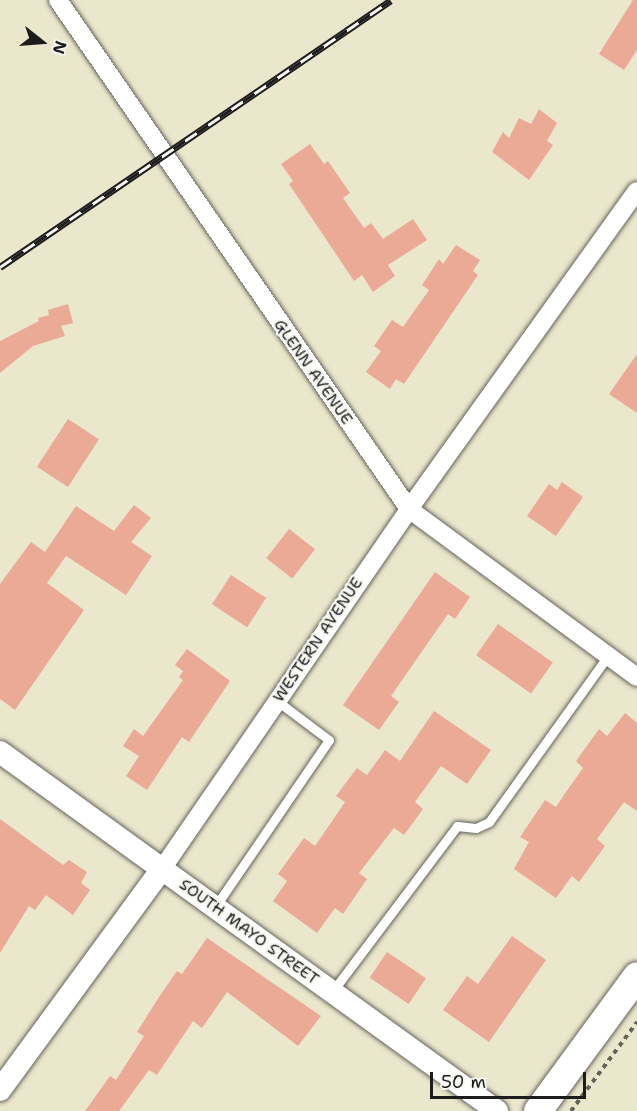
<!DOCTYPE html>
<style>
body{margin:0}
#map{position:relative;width:637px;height:1111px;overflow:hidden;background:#ebe7cd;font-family:"Shantell Sans",sans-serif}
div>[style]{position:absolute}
.building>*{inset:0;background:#eaaa96;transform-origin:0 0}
.path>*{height:4px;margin-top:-2px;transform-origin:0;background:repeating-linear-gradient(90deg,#64635a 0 4.5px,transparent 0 9px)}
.roads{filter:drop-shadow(0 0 2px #64635a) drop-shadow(0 0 2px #64635a)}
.service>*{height:9px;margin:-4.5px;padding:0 4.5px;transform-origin:4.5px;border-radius:4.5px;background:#fff}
.minor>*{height:18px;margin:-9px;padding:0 9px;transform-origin:9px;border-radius:9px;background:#fff}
.tertiary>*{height:22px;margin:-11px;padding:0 11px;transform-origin:11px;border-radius:11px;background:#fff}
.primary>*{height:28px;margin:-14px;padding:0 14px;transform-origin:14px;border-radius:14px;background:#fff}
.rail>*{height:7px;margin-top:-3.5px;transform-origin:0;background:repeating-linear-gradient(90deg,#f6f6f2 0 14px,#1c1c1c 0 28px);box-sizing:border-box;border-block:2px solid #1c1c1c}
span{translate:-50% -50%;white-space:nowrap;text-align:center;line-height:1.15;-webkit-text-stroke:5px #f6f6f2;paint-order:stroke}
.street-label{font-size:16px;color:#1c1c1c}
.north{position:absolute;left:12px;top:12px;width:60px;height:60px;-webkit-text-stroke:4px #f6f6f2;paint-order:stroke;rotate:107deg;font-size:16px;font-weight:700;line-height:24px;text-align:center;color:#1c1c1c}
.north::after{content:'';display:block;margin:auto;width:21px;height:27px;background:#1c1c1c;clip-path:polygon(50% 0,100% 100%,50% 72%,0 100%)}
.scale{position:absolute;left:430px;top:1072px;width:156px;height:27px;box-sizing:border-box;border:3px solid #1c1c1c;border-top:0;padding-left:8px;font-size:18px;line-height:21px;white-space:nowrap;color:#1c1c1c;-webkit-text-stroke:4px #f6f6f2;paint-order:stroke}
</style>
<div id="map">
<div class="building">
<div style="clip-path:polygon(633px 0,637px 0,637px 50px,624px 70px,599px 54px)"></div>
<div style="clip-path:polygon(539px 109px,557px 123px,547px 141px,553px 145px,529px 180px,492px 152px,503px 132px,509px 138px,519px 118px,531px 124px)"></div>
<div style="clip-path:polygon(310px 144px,324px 164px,328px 161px,350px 193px,343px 198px,364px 228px,371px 223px,383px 239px,413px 219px,427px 240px,388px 265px,395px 276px,373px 292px,362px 275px,354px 281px,289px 184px,293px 181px,281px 164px)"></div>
<div style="clip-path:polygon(456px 245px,480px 260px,473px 271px,478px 275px,404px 384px,396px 379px,390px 389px,366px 372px,381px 351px,374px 346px,392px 320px,403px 327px,429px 290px,422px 285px,439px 259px,443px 264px)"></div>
<div style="clip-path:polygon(68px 304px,73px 323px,61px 326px,65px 336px,33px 346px,0 373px,0 341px,39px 321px,38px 318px,49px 315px,48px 310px)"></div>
<div style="clip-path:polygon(637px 354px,637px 413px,609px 394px)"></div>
<div style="left:68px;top:419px;width:37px;height:57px;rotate:33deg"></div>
<div style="clip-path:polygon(562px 482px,583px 497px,556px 536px,527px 516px,549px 484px,557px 490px)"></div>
<div style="clip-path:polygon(134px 505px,151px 518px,131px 542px,152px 556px,126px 595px,66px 556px,47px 583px,84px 610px,15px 710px,0 699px,0 584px,31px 542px,45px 552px,76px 506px,114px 531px)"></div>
<div style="left:289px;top:529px;width:33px;height:37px;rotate:38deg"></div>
<div style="clip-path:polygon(435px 572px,470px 597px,455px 619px,448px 614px,391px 696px,399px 702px,379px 730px,343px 705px)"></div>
<div style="left:231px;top:575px;width:42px;height:35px;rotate:33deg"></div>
<div style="left:498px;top:624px;width:67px;height:38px;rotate:35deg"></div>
<div style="clip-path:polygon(187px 649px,230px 681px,189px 742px,182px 737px,147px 790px,126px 776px,139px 756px,123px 746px,134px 729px,143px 736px,183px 680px,179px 677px,183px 671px,175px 665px)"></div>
<div style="clip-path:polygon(434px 711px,491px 750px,467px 784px,441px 766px,415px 802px,423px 809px,404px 835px,394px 828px,359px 873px,367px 879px,343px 914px,335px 908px,317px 933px,273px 901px,287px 881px,278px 874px,304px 838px,315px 846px,345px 802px,336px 796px,357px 768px,367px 775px,385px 750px,400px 761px)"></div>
<div style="clip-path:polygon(625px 713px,637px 723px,637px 811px,624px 802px,597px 839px,605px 846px,579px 882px,572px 876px,556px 898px,514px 869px,529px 842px,520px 837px,545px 800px,556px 807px,566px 792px,583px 768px,576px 761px,599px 729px,607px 736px)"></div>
<div style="clip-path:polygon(0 819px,63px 865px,69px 860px,87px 872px,81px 883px,90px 890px,73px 915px,46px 895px,35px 910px,29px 906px,0 953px)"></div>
<div style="clip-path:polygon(512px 936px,546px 960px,489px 1042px,443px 1010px,467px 976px,478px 984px)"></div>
<div style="clip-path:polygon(207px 938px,321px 1016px,298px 1046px,227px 992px,202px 1028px,193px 1021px,157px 1075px,149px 1070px,119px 1111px,85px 1111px,110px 1076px,116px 1080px,144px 1036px,137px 1032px,159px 997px,177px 971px,182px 974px)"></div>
<div style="left:387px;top:952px;width:47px;height:31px;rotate:34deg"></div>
</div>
<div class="path">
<div style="left:571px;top:1111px;width:111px;rotate:-53.4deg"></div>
</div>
<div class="roads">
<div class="service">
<div style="left:215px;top:907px;width:202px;rotate:-55.7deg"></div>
<div style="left:329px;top:740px;width:65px;rotate:-143.1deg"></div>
<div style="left:332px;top:992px;width:208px;rotate:-53deg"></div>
<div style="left:457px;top:826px;width:19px;rotate:6deg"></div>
<div style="left:476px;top:828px;width:14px;rotate:-25deg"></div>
<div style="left:489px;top:822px;width:204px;rotate:-54.4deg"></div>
</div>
<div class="minor">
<div style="left:58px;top:0;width:618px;rotate:55.41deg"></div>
<div style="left:409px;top:509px;width:283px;rotate:36.4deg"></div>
<div style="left:162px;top:869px;width:437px;rotate:-55.5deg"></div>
<div style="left:409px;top:509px;width:391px;rotate:-54.4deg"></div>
</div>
<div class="tertiary">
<div style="left:0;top:752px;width:613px;rotate:35.84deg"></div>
<div style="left:0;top:1090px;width:274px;rotate:-53.8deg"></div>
</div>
<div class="primary">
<div style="left:538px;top:1111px;width:167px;rotate:-53.7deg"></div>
</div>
</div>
<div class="rail">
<div style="left:0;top:267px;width:473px;rotate:-34.3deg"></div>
</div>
<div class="street-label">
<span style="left:313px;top:372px;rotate:55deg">GLENN AVENUE</span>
<span style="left:318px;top:640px;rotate:-56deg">WESTERN AVENUE</span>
<span style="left:249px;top:932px;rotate:36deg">SOUTH MAYO STREET</span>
</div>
<div class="north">N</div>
<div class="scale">50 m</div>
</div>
